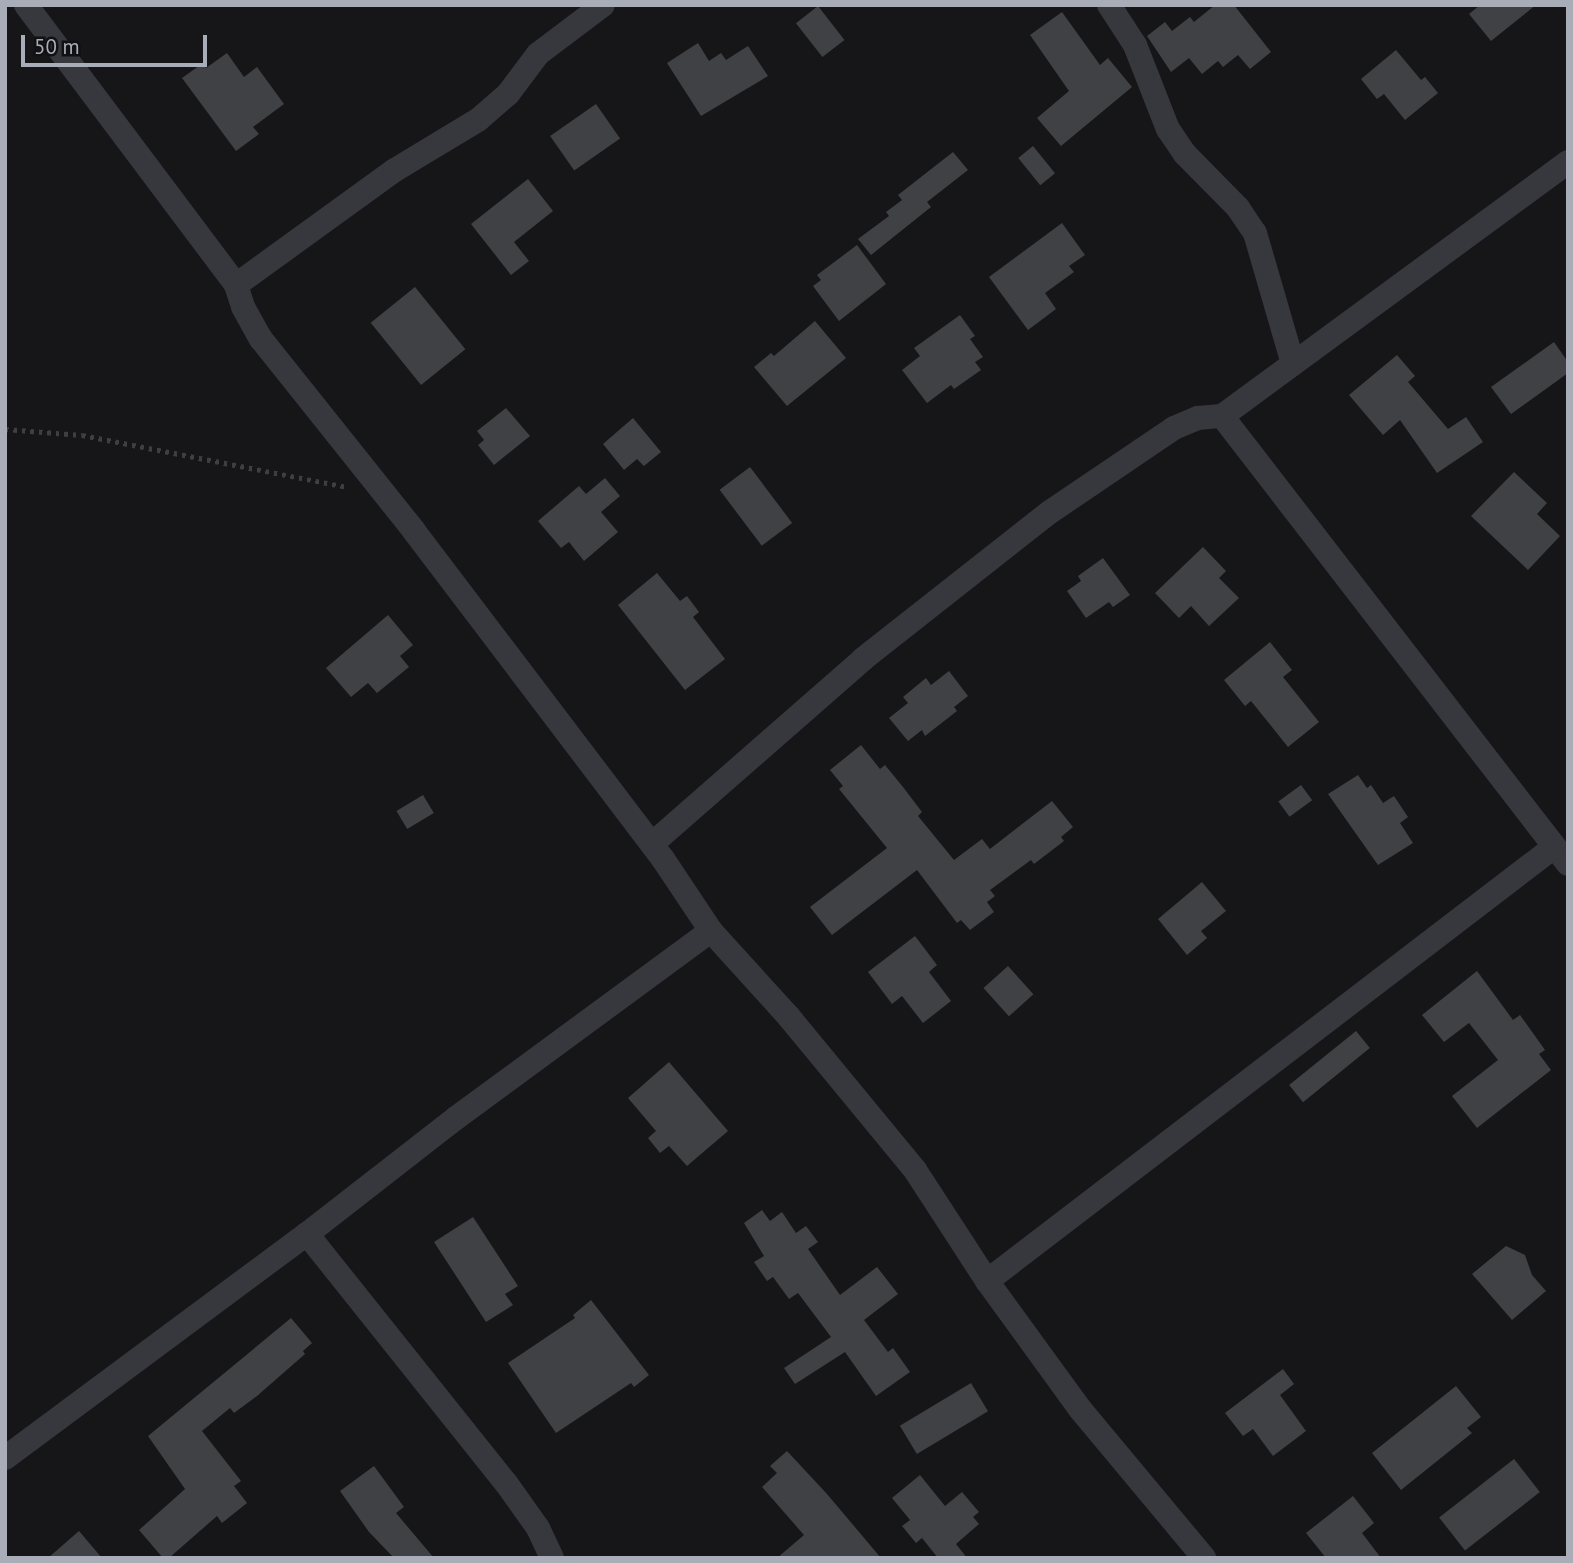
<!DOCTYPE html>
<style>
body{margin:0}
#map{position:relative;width:1573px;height:1563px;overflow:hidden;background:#161618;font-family:"PT Sans",sans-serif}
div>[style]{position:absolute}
.building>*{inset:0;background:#404145;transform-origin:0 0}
.path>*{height:4.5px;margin-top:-2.25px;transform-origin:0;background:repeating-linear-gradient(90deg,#3d3f44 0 3.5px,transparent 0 8.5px)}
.minor>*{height:24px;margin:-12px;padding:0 12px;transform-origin:12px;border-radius:12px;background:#37383d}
span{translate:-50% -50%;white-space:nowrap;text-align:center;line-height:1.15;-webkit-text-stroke:5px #111113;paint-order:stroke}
.frame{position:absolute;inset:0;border:7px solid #a8adb8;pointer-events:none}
.scale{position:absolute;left:21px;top:35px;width:186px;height:32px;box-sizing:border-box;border:4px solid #a8adb8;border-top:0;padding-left:9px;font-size:21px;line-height:24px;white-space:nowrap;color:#a8adb8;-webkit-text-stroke:5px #111113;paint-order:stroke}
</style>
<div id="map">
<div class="building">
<div style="clip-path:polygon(1215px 5px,1234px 5px,1271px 52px,1250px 69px,1238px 55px,1223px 67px,1218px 61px,1202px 74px,1189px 58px,1171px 72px,1147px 36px,1165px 22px,1172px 31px,1190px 17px,1194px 22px)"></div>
<div style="clip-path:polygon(1480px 5px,1536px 5px,1491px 41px,1469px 14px)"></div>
<div style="left:818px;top:6px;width:43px;height:28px;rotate:52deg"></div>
<div style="clip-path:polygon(1062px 12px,1100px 65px,1108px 58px,1132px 87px,1061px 146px,1037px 118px,1069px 91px,1030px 35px)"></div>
<div style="clip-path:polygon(698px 43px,709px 61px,721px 53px,726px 60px,748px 46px,768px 76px,701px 116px,667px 63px)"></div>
<div style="clip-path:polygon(1396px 50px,1421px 80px,1425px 77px,1438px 93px,1405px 120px,1384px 94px,1377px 99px,1361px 79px)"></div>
<div style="clip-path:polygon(227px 53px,244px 77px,257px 67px,284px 104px,253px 127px,259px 134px,236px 151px,182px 78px,203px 63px,206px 68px)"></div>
<div style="left:596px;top:104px;width:42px;height:56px;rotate:55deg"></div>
<div style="left:1033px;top:146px;width:35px;height:19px;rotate:51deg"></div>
<div style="clip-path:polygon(953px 152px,968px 170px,927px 202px,931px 207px,871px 255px,858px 239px,889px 216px,886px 212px,902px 200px,898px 195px)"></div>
<div style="clip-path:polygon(528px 179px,553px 211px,514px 242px,529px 261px,511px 275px,471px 224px)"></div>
<div style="clip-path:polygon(1062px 223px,1085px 255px,1069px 266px,1074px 272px,1045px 293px,1056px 309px,1028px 330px,989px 277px)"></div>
<div style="clip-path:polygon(857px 245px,886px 284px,839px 321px,813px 286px,821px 280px,817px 275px)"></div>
<div style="left:415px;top:287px;width:80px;height:57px;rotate:51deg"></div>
<div style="clip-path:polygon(960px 315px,975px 336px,970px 339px,983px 357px,975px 362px,981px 370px,954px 389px,951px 385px,927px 403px,902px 370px,920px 356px,914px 348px)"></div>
<div style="clip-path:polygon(815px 321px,846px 358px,787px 406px,754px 367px,771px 353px,774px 356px)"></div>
<div style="clip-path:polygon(1554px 342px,1568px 362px,1568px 373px,1511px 414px,1491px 387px)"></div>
<div style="clip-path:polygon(1397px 355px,1415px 376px,1408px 382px,1448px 429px,1466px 417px,1483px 442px,1437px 473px,1400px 420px,1383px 435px,1349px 395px)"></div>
<div style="clip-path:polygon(506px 408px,530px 436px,494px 465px,478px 445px,484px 440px,477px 431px)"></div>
<div style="clip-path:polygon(633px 418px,661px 452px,644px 466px,637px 459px,624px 470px,603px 444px)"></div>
<div style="left:750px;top:467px;width:70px;height:38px;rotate:53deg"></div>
<div style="clip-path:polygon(1514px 472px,1547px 503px,1537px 514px,1560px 536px,1528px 570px,1471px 516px)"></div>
<div style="clip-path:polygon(605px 478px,620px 496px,601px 512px,618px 532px,584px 561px,569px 542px,561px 548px,538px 521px,579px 486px,586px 494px)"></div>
<div style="clip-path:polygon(1203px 547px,1226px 571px,1219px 578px,1239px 598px,1209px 626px,1191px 606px,1179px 618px,1155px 593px)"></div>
<div style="clip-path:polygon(1103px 558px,1130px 595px,1113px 607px,1109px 602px,1086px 618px,1067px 591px,1081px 581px,1078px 576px)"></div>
<div style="clip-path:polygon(657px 573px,680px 601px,687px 596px,699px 612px,693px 617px,725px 659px,685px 690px,618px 605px)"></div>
<div style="clip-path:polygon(388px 615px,413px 645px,400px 656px,409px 667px,377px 693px,368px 683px,351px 697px,326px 668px)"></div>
<div style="clip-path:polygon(1270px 642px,1292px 670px,1283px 677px,1319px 722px,1288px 747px,1251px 701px,1245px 706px,1224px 680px)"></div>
<div style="clip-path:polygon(949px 671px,968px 696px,954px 707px,957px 711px,925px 736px,922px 730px,908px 741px,889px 718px,908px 703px,903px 697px,926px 678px,931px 685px)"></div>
<div style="clip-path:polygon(861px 745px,880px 769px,885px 765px,903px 787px,922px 812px,918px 816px,954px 860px,982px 839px,990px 849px,1052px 801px,1073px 827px,1061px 837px,1064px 841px,1034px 864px,1031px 860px,990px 890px,995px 896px,987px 902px,994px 912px,970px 930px,961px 920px,957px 923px,917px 870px,832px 935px,810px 907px,887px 848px,839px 789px,843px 786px,830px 770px)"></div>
<div style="clip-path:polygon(1358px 775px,1367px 788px,1371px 785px,1383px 803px,1394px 796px,1408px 817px,1400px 823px,1413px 843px,1378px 865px,1328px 794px)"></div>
<div style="left:1301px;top:785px;width:19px;height:28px;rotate:54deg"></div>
<div style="left:423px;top:795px;width:21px;height:31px;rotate:59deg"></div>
<div style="clip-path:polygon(1202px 882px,1226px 911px,1201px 931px,1207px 938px,1187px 955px,1158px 919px)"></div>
<div style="clip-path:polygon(915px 936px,937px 965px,929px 972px,951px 1001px,923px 1023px,902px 996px,892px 1004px,868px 972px)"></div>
<div style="left:1008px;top:966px;width:38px;height:33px;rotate:48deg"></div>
<div style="clip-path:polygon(1477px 971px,1513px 1020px,1520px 1015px,1545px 1050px,1539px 1054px,1551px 1070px,1477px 1128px,1452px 1096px,1498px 1060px,1469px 1023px,1444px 1042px,1422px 1015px)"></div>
<div style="left:1356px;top:1031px;width:22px;height:86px;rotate:51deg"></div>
<div style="clip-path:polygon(669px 1062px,728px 1131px,687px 1166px,669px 1146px,660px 1153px,648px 1138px,656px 1131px,628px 1098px)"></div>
<div style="clip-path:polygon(762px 1210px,770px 1221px,782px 1212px,796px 1233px,806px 1226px,818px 1242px,808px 1249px,840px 1295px,877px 1267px,898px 1294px,864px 1320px,888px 1352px,893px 1348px,910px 1372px,876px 1396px,845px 1352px,795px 1384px,784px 1368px,831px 1337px,798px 1293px,789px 1299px,773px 1277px,767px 1281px,754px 1262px,764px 1256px,744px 1223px)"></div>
<div style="clip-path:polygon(473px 1217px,518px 1286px,505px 1294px,513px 1305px,486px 1322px,434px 1242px)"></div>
<div style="clip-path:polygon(1506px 1246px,1525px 1255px,1532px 1275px,1546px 1291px,1512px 1320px,1472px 1274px)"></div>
<div style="clip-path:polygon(591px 1300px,649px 1375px,634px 1387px,631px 1383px,556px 1433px,508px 1363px,575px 1318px,573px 1315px)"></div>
<div style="clip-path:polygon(291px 1318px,312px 1343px,303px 1351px,305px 1354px,257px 1396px,234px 1413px,230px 1408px,202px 1431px,241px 1481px,234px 1486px,247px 1503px,222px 1523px,217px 1516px,169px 1558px,163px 1558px,139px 1530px,185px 1489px,148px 1436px)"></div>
<div style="clip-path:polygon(1283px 1369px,1294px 1384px,1280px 1395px,1306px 1431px,1273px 1456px,1253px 1429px,1243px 1436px,1225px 1413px)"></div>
<div style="left:971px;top:1383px;width:33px;height:83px;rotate:59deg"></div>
<div style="clip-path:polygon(1456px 1386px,1481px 1417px,1467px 1428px,1472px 1433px,1401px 1490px,1372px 1453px)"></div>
<div style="clip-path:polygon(787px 1451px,827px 1494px,881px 1558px,777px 1558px,804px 1535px,762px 1487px,777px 1473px,770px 1466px)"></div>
<div style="left:1514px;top:1459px;width:42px;height:95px;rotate:52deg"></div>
<div style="clip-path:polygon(374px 1466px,404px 1507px,396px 1513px,434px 1558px,394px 1558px,369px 1532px,340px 1491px)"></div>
<div style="clip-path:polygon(920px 1475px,945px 1506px,962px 1492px,979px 1512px,973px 1517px,979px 1524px,956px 1544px,967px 1558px,938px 1558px,922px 1538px,916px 1543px,902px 1526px,910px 1520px,892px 1498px)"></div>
<div style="clip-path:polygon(1353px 1496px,1374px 1523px,1362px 1533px,1381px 1558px,1326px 1558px,1306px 1533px)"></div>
<div style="clip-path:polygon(79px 1531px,102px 1558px,48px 1558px)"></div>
</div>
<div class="path">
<div style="left:5px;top:429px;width:77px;rotate:4.5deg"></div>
<div style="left:82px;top:435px;width:271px;rotate:11.1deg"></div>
</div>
<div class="minor">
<div style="left:26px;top:5px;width:350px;rotate:53.1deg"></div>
<div style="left:236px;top:285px;width:23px;rotate:72deg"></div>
<div style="left:243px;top:307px;width:37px;rotate:61deg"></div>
<div style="left:261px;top:339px;width:246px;rotate:51.4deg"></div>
<div style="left:414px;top:531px;width:412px;rotate:52.8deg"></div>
<div style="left:663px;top:859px;width:87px;rotate:56.3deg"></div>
<div style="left:711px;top:931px;width:116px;rotate:47.8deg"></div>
<div style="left:789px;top:1017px;width:198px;rotate:50.5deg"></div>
<div style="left:915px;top:1170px;width:132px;rotate:57deg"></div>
<div style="left:987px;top:1281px;width:158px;rotate:54deg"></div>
<div style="left:1080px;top:1409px;width:194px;rotate:50.2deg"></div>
<div style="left:1109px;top:5px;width:48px;rotate:57deg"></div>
<div style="left:1135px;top:45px;width:90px;rotate:68.6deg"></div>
<div style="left:1168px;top:129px;width:30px;rotate:56deg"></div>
<div style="left:1185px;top:154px;width:76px;rotate:45.5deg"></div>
<div style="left:1238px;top:208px;width:30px;rotate:56deg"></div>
<div style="left:1255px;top:233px;width:136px;rotate:73.8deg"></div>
<div style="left:1568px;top:162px;width:429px;rotate:143.7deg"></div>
<div style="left:1222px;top:416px;width:566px;rotate:52.32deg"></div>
<div style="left:236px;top:285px;width:196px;rotate:-35.9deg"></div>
<div style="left:395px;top:170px;width:97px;rotate:-31.1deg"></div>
<div style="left:478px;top:120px;width:40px;rotate:-41deg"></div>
<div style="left:508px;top:94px;width:50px;rotate:-53.1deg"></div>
<div style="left:538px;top:54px;width:81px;rotate:-37deg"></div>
<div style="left:652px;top:844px;width:281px;rotate:-41.2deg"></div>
<div style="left:863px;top:659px;width:238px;rotate:-38.2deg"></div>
<div style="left:1050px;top:512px;width:150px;rotate:-34.1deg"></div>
<div style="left:1174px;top:428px;width:26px;rotate:-23deg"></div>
<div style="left:1198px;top:418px;width:24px;rotate:-5deg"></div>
<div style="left:307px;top:1234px;width:189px;rotate:-37.9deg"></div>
<div style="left:456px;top:1118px;width:316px;rotate:-36.3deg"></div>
<div style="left:987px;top:1281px;width:714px;rotate:-37.43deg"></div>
<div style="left:5px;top:1458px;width:376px;rotate:-36.6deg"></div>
<div style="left:307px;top:1234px;width:319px;rotate:51.4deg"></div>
<div style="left:506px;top:1483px;width:55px;rotate:54.6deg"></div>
<div style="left:538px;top:1528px;width:33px;rotate:65deg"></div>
</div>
<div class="frame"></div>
<div class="scale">50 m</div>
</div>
